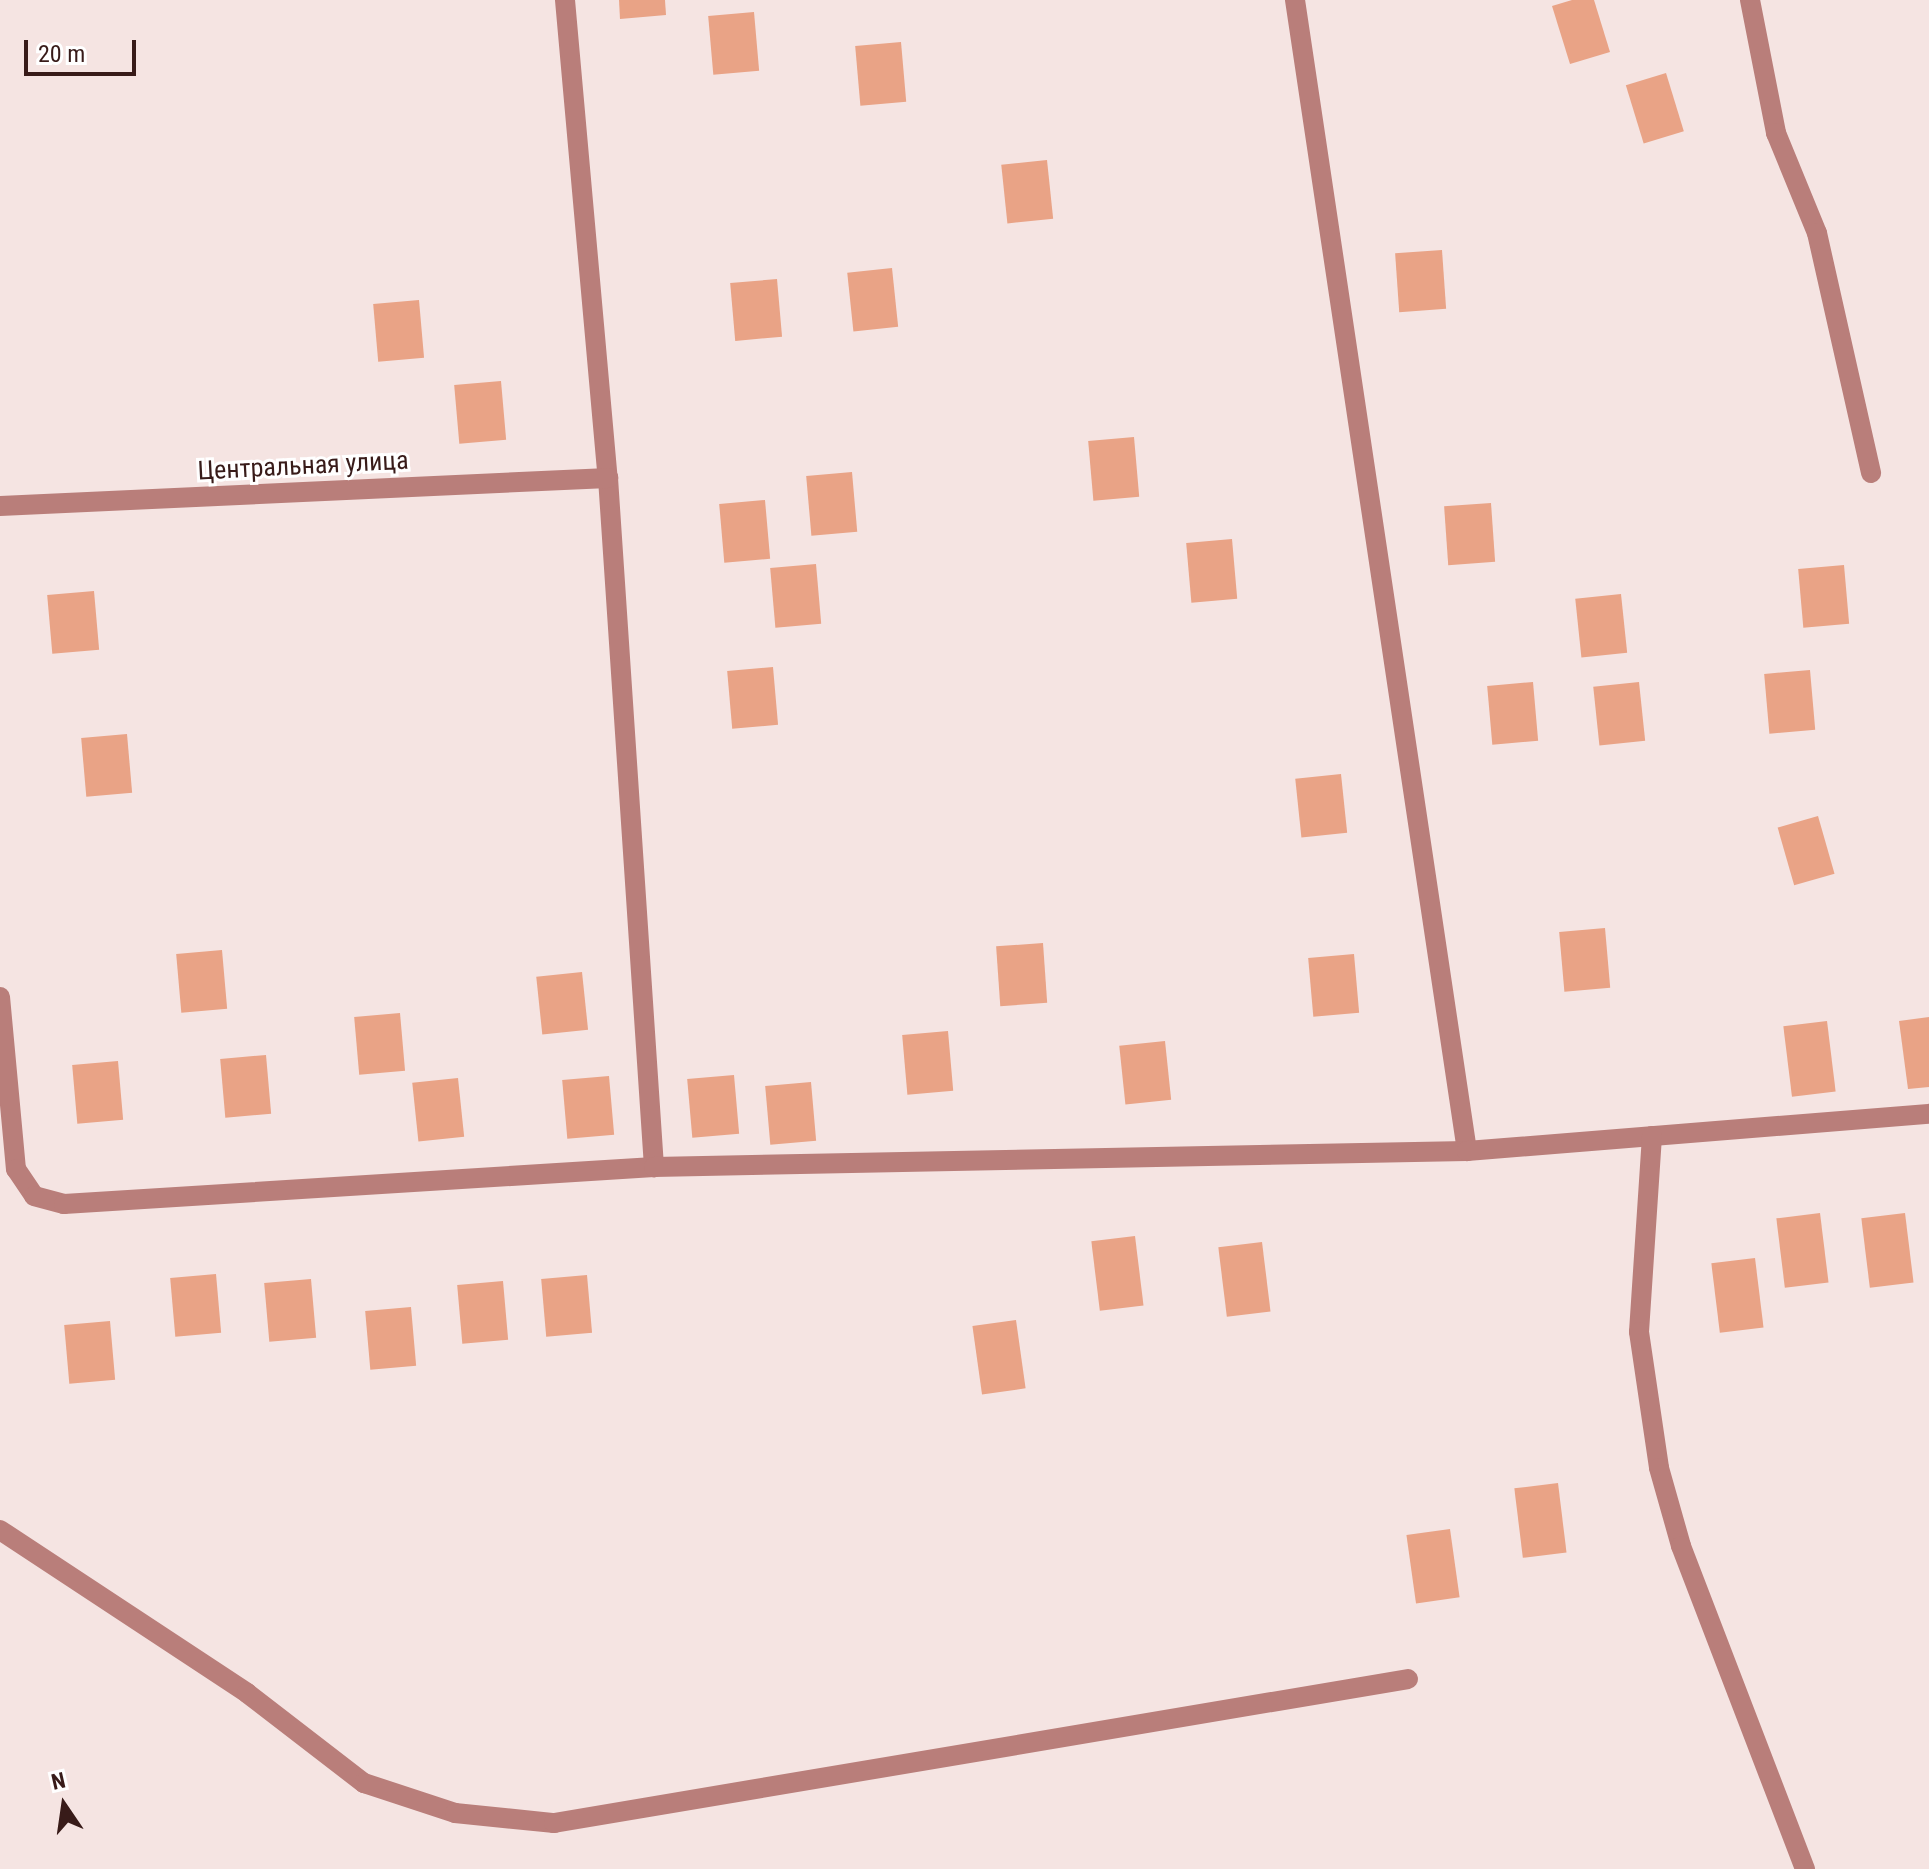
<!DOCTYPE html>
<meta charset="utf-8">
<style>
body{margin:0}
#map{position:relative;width:1929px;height:1869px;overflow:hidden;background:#f5e4e2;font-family:"Roboto Condensed",sans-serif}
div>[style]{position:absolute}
.building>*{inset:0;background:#e9a386;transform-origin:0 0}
.minor>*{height:20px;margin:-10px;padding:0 10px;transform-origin:10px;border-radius:10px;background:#b97e7a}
.tertiary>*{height:20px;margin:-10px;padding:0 10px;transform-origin:10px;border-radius:10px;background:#b97e7a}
span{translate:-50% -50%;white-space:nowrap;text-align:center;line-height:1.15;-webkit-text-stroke:6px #fff;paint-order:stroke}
.street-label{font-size:26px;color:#381b19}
.north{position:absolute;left:24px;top:1765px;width:80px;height:80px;-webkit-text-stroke:6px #fff;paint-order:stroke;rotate:347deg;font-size:22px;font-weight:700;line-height:32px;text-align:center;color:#381b19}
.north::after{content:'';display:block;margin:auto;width:28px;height:36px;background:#381b19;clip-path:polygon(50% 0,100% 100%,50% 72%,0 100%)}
.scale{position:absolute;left:24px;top:40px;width:112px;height:36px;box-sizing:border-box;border:4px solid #381b19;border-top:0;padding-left:10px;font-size:24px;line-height:28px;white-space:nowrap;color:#381b19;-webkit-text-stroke:6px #fff;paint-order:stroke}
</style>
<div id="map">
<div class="building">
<div style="clip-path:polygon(619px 0,665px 0,666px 15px,620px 19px)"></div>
<div style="clip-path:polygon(1572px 0,1594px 0,1610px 52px,1570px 64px,1552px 6px)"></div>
<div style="left:754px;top:12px;width:59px;height:46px;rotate:85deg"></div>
<div style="left:901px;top:42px;width:60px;height:46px;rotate:85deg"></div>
<div style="left:1666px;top:73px;width:61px;height:42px;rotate:73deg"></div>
<div style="left:1047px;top:160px;width:59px;height:46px;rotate:84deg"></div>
<div style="left:1442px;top:250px;width:59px;height:47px;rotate:86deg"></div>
<div style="left:892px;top:268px;width:59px;height:45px;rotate:84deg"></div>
<div style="left:777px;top:279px;width:58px;height:47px;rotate:85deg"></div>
<div style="left:419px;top:300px;width:58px;height:46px;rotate:85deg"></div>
<div style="left:501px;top:381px;width:59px;height:47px;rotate:85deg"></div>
<div style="left:1134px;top:437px;width:60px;height:46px;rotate:85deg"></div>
<div style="left:852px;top:472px;width:60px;height:46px;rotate:85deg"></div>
<div style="left:765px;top:500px;width:59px;height:46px;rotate:85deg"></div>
<div style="left:1491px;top:503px;width:59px;height:47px;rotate:86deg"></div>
<div style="left:1232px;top:539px;width:60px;height:46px;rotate:85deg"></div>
<div style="left:816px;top:564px;width:60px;height:46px;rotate:85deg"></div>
<div style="left:1844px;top:565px;width:59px;height:46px;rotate:85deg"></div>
<div style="left:94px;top:591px;width:59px;height:47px;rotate:85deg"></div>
<div style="left:1621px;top:594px;width:59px;height:46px;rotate:84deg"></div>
<div style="left:773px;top:667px;width:58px;height:46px;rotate:85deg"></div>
<div style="left:1810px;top:670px;width:60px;height:46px;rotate:85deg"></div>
<div style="left:1533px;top:682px;width:59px;height:46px;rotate:85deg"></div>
<div style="left:1639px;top:682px;width:59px;height:46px;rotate:84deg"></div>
<div style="left:127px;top:734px;width:59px;height:46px;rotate:85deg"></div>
<div style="left:1341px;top:774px;width:59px;height:46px;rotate:84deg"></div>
<div style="left:1818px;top:816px;width:60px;height:42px;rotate:74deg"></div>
<div style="left:1605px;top:928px;width:60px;height:46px;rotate:85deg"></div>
<div style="left:1043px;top:943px;width:60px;height:47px;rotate:86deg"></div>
<div style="left:222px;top:950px;width:59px;height:46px;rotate:85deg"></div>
<div style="left:1354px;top:954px;width:59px;height:46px;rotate:85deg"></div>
<div style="left:582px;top:972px;width:58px;height:46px;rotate:84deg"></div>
<div style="left:400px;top:1013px;width:58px;height:46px;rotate:85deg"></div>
<div style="clip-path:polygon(1929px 1017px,1929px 1087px,1908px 1089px,1899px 1021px)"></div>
<div style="left:1827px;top:1021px;width:71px;height:44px;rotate:83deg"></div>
<div style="left:948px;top:1031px;width:60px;height:46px;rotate:85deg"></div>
<div style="left:1165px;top:1041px;width:59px;height:46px;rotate:84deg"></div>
<div style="left:266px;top:1055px;width:59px;height:46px;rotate:85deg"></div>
<div style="left:118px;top:1061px;width:59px;height:46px;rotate:85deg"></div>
<div style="left:734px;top:1075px;width:59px;height:47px;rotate:85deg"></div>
<div style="left:609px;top:1076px;width:59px;height:47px;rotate:85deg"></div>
<div style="left:458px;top:1078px;width:59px;height:46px;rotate:84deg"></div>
<div style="left:811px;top:1082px;width:59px;height:46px;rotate:85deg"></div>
<div style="left:1820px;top:1213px;width:70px;height:44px;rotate:83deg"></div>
<div style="left:1905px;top:1213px;width:70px;height:44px;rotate:83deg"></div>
<div style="left:1135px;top:1236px;width:70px;height:44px;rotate:83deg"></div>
<div style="left:1262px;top:1242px;width:70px;height:44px;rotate:83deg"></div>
<div style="left:1755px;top:1258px;width:70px;height:44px;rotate:83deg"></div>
<div style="left:216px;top:1274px;width:59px;height:46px;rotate:85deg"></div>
<div style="left:587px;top:1275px;width:58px;height:46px;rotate:85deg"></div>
<div style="left:311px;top:1279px;width:59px;height:47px;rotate:85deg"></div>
<div style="left:503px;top:1281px;width:59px;height:46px;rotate:85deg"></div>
<div style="left:411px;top:1307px;width:59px;height:46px;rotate:85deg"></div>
<div style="left:1016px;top:1320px;width:69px;height:44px;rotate:82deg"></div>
<div style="left:110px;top:1321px;width:59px;height:46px;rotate:85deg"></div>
<div style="left:1558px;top:1483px;width:70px;height:44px;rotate:83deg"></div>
<div style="left:1450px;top:1529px;width:69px;height:44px;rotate:82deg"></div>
</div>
<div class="minor">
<div style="left:565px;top:0;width:480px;rotate:84.9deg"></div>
<div style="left:608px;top:478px;width:691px;rotate:86.18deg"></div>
<div style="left:1295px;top:0;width:1164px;rotate:81.5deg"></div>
<div style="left:1750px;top:0;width:136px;rotate:78.9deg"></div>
<div style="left:1776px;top:133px;width:108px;rotate:67.7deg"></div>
<div style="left:1817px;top:233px;width:246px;rotate:77.3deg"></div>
<div style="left:0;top:997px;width:173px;rotate:84.7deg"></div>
<div style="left:16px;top:1169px;width:32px;rotate:56deg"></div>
<div style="left:34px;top:1196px;width:31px;rotate:15deg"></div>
<div style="left:64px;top:1204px;width:591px;rotate:-3.59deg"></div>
<div style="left:654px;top:1167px;width:813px;rotate:-1.13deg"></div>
<div style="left:1467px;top:1151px;width:463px;rotate:-4.6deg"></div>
<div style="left:1652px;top:1136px;width:196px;rotate:93.8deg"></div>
<div style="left:1639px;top:1332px;width:137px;rotate:81.6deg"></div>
<div style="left:1659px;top:1468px;width:81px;rotate:74.2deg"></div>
<div style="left:1681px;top:1546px;width:346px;rotate:69deg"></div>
<div style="left:0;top:1530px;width:296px;rotate:33.4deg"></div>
<div style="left:247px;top:1693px;width:148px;rotate:37.6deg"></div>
<div style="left:364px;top:1783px;width:96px;rotate:18.2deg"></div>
<div style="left:455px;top:1813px;width:100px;rotate:5.8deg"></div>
<div style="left:554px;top:1823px;width:866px;rotate:-9.57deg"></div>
</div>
<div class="tertiary">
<div style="left:0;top:506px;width:609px;rotate:-2.64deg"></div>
</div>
<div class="street-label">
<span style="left:303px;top:466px;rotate:-3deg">Центральная улица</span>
</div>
<div class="north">N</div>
<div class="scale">20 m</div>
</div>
